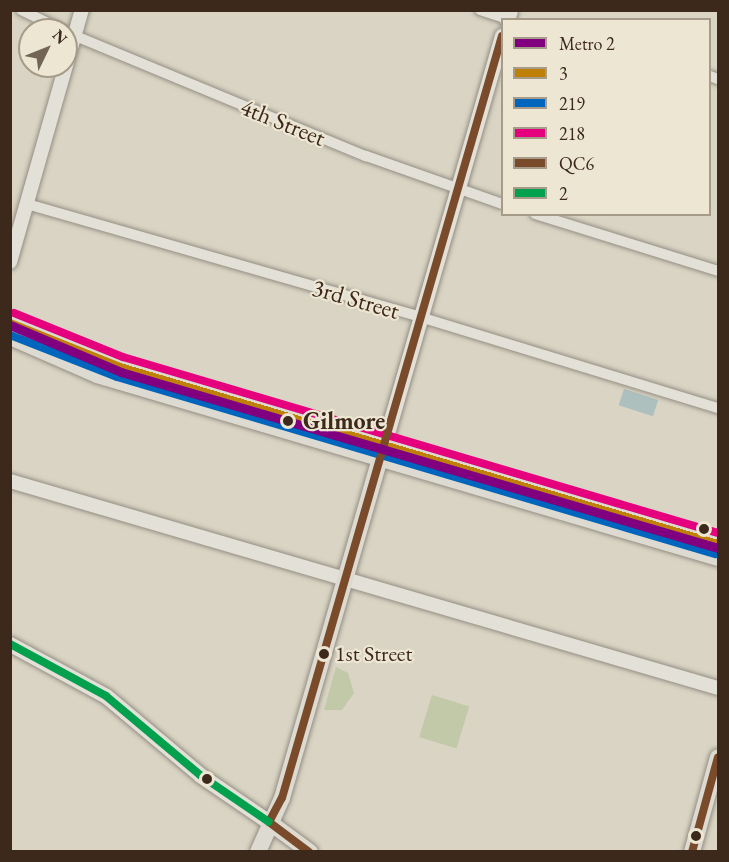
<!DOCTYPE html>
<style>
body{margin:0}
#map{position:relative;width:729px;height:862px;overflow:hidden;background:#d9d4c3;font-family:"EB Garamond",serif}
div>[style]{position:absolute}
.green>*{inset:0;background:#c1c9a9;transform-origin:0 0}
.water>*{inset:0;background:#adc0bd;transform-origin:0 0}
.roads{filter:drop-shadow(0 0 2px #948e83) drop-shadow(0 0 2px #948e83)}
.minor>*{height:10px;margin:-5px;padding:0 5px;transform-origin:5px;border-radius:5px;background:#e2e0d7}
.tertiary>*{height:14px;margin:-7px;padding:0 7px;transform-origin:7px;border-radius:7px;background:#e2e0d7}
.secondary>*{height:15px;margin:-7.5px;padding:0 7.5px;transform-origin:7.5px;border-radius:7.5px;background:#e2e0d7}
.primary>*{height:16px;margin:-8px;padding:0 8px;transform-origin:8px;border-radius:8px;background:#dddad1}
.bus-1>*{height:8px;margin:-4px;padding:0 4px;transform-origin:4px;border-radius:4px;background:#bf8008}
.bus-2>*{height:8px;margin:-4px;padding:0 4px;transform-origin:4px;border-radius:4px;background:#0065bd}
.bus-3>*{height:8px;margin:-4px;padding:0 4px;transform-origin:4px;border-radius:4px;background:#e5007d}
.bus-4>*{height:8px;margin:-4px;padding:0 4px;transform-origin:4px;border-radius:4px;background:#7a4b2a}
.bus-5>*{height:8px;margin:-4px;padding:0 4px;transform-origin:4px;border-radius:4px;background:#03a04e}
.metro-1>*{height:9px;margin:-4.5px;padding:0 4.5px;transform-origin:4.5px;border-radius:4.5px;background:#800080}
.dots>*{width:16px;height:16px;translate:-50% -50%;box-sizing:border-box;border:3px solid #ede6d2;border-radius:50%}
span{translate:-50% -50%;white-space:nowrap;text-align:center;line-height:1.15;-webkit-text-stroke:4.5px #ede6d2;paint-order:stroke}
.bus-label{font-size:22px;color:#3c291c}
.left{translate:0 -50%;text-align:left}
.street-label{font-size:24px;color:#3c291c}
.stop-label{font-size:24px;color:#3c291c;font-weight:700}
.frame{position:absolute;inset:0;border:12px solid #3c291c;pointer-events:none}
.legend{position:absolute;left:501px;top:18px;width:210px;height:198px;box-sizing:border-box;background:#ede6d2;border:2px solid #a69a89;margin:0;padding:8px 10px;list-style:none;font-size:18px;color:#3c291c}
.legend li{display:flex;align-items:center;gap:12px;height:30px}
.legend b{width:30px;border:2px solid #a69a89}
.north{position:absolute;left:18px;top:18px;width:60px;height:60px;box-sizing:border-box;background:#ede6d2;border:2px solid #a69a89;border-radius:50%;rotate:47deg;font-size:16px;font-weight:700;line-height:24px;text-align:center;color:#3c291c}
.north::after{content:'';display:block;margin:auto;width:21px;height:27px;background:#736556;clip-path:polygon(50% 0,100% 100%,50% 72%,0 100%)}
</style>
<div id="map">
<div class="green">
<div style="clip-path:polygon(336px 667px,348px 673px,354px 693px,342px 710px,324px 710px)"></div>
<div style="left:432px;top:695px;width:39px;height:44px;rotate:17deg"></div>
</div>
<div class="water">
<div style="left:624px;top:389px;width:36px;height:17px;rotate:18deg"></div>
</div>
<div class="roads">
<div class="minor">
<div style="left:21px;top:10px;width:46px;rotate:26deg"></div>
<div style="left:480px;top:10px;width:33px;rotate:18deg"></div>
<div style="left:66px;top:32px;width:325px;rotate:22.5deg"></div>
<div style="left:366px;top:156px;width:144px;rotate:19.4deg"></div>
<div style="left:710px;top:76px;width:9px;rotate:21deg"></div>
<div style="left:27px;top:204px;width:409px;rotate:16deg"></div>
<div style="left:420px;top:317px;width:312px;rotate:17deg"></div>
<div style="left:535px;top:214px;width:192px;rotate:17.3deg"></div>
</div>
<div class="tertiary">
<div style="left:10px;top:262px;width:262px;rotate:-74.1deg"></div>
<div style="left:10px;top:481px;width:738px;rotate:16.3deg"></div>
</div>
<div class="secondary">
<div style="left:507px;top:20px;width:10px;rotate:-73deg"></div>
<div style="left:384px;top:444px;width:425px;rotate:-73.9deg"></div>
<div style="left:10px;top:644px;width:109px;rotate:28.4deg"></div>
<div style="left:106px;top:696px;width:123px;rotate:40deg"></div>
<div style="left:200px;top:775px;width:83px;rotate:34.3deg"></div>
</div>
<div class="primary">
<div style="left:10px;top:323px;width:118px;rotate:21.8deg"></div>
<div style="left:120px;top:367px;width:624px;rotate:16.49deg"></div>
<div style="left:10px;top:337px;width:95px;rotate:23.6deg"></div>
<div style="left:97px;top:375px;width:647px;rotate:16.42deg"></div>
<div style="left:269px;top:822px;width:51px;rotate:36.2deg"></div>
<div style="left:258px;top:852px;width:59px;rotate:-66deg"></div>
<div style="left:282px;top:798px;width:364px;rotate:-73.9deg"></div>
<div style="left:692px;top:852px;width:98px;rotate:-74.7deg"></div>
</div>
</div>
<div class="bus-1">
<div style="left:10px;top:323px;width:118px;rotate:21.8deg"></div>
<div style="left:120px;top:367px;width:624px;rotate:16.49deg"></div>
</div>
<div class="bus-2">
<div style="left:10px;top:335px;width:115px;rotate:21.4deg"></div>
<div style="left:117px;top:377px;width:624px;rotate:16.49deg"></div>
</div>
<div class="bus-3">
<div style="left:14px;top:313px;width:118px;rotate:22deg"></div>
<div style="left:123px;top:357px;width:620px;rotate:16.48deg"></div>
</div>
<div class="bus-4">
<div style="left:309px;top:852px;width:50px;rotate:-143.1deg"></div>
<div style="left:269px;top:822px;width:27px;rotate:-62deg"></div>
<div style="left:282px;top:798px;width:793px;rotate:-73.9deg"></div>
<div style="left:692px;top:852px;width:98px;rotate:-74.7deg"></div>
</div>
<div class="bus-5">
<div style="left:10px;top:644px;width:109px;rotate:28.4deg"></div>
<div style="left:106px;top:696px;width:123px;rotate:40deg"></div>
<div style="left:200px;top:775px;width:83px;rotate:34.3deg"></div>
</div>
<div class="metro-1">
<div style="left:10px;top:325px;width:121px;rotate:22.9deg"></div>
<div style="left:121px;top:372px;width:622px;rotate:16.43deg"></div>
</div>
<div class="dots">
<div style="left:288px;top:421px;background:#3c291c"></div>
<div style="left:704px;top:529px;background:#3c291c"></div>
<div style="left:324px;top:654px;background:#3c291c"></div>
<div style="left:207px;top:779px;background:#3c291c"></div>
<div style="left:696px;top:836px;background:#3c291c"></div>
</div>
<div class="bus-label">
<span class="left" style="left:335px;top:654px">1st Street</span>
</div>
<div class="street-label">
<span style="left:283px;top:122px;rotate:22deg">4th Street</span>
<span style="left:356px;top:299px;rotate:16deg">3rd Street</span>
</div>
<div class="stop-label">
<span class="left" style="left:303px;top:421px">Gilmore</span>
</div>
<div class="frame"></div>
<ul class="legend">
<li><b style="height:8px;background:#800080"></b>Metro 2</li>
<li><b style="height:8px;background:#bf8008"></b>3</li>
<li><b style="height:8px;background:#0065bd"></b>219</li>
<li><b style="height:8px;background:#e5007d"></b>218</li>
<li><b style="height:8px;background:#7a4b2a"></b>QC6</li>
<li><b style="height:8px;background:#03a04e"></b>2</li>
</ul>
<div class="north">N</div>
</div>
